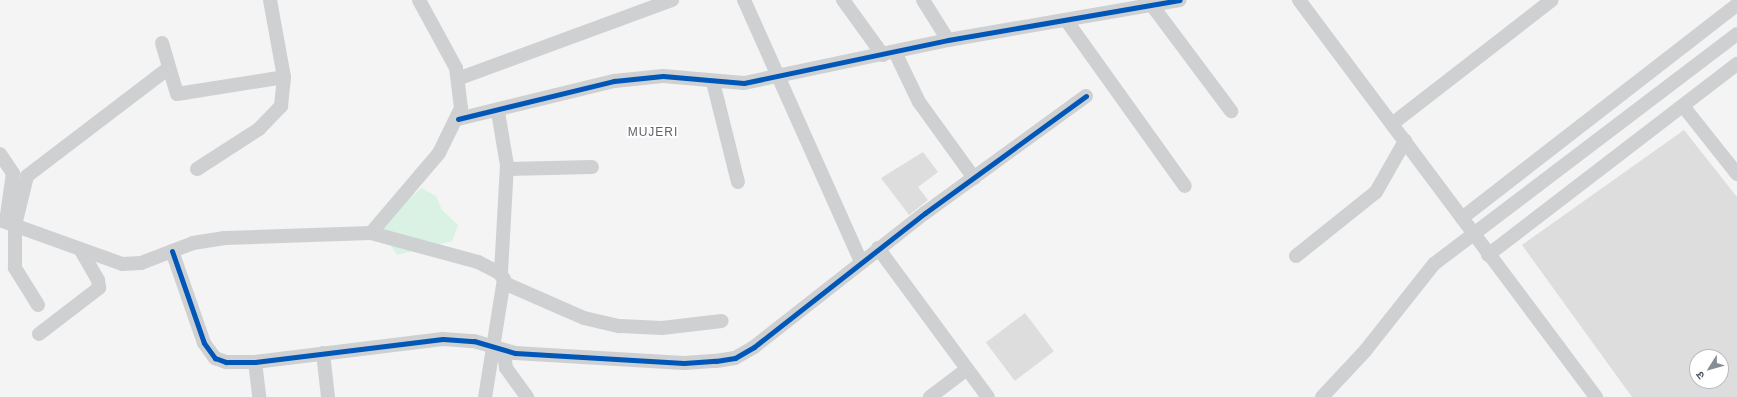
<!DOCTYPE html>
<meta charset="utf-8">
<style>
body{margin:0}
#map{position:relative;width:1737px;height:397px;overflow:hidden;background:#f4f4f4;font-family:Helvetica,"Noto Sans Devanagari",sans-serif}
div>[style]{position:absolute}
.green>*{inset:0;background:#d9f2e3}
.building>*{inset:0;background:#ddddde;transform-origin:0 0}
.minor>*{height:14px;margin:-7px;padding:0 7px;transform-origin:7px;border-radius:7px;background:#ced0d2}
.cycleway>*{height:5px;margin:-2.5px;padding:0 2.5px;transform-origin:2.5px;border-radius:2.5px;background:#0057b8}
span{translate:-50% -50%;white-space:nowrap;text-align:center;line-height:1.15;-webkit-text-stroke:4px #fff;paint-order:stroke}
.neighbourhood-label{font-size:12px;color:#5f6368;letter-spacing:1px}
.north{position:absolute;left:1689px;top:349px;width:40px;height:40px;box-sizing:border-box;background:#fff;border:1px solid #b7bbc0;border-radius:50%;rotate:233deg;font-size:11px;font-weight:700;line-height:16px;text-align:center;color:#4a5661}
.north::after{content:'';display:block;margin:auto;width:14px;height:18px;background:#868d94;clip-path:polygon(50% 0,100% 100%,50% 72%,0 100%)}
</style>
<div id="map">
<div class="green">
<div style="clip-path:polygon(422px 188px,436px 196px,442px 210px,458px 225px,452px 241px,397px 255px,388px 241px,377px 235px,392px 211px)"></div>
</div>
<div class="building">
<div style="clip-path:polygon(evenodd,1684px 130px,1737px 197px,1737px 397px,1632px 397px,1522px 245px,1684px 130px,1697px 357px,1721px 357px,1721px 381px,1697px 381px,1697px 357px)"></div>
<div style="clip-path:polygon(923px 152px,938px 172px,918px 187px,928px 200px,909px 215px,881px 178px)"></div>
<div style="left:1025px;top:313px;width:48px;height:49px;rotate:53deg"></div>
</div>
<div class="minor">
<div style="left:744px;top:0;width:286px;rotate:65.9deg"></div>
<div style="left:843px;top:0;width:68px;rotate:54deg"></div>
<div style="left:923px;top:0;width:47px;rotate:58deg"></div>
<div style="left:1148px;top:0;width:139px;rotate:53.2deg"></div>
<div style="left:1299px;top:0;width:496px;rotate:53.2deg"></div>
<div style="left:1066px;top:20px;width:204px;rotate:54.4deg"></div>
<div style="left:162px;top:43px;width:53px;rotate:73.6deg"></div>
<div style="left:177px;top:94px;width:108px;rotate:-9deg"></div>
<div style="left:895px;top:52px;width:55px;rotate:64.4deg"></div>
<div style="left:919px;top:102px;width:94px;rotate:54.1deg"></div>
<div style="left:460px;top:78px;width:226px;rotate:-20.2deg"></div>
<div style="left:713px;top:82px;width:103px;rotate:76deg"></div>
<div style="left:1683px;top:106px;width:87px;rotate:51.5deg"></div>
<div style="left:498px;top:112px;width:54px;rotate:80.4deg"></div>
<div style="left:507px;top:165px;width:109px;rotate:93.2deg"></div>
<div style="left:458px;top:119px;width:161px;rotate:-13.7deg"></div>
<div style="left:614px;top:81px;width:49px;rotate:-5.8deg"></div>
<div style="left:663px;top:76px;width:81px;rotate:4.9deg"></div>
<div style="left:744px;top:83px;width:208px;rotate:-11.9deg"></div>
<div style="left:948px;top:40px;width:235px;rotate:-9.8deg"></div>
<div style="left:1392px;top:124px;width:202px;rotate:-37.8deg"></div>
<div style="left:0;top:154px;width:23px;rotate:56deg"></div>
<div style="left:13px;top:173px;width:49px;rotate:98.1deg"></div>
<div style="left:197px;top:169px;width:74px;rotate:-32.8deg"></div>
<div style="left:259px;top:129px;width:32px;rotate:-46deg"></div>
<div style="left:281px;top:106px;width:29px;rotate:-84deg"></div>
<div style="left:284px;top:77px;width:78px;rotate:-100.3deg"></div>
<div style="left:507px;top:169px;width:85px;rotate:-1.3deg"></div>
<div style="left:1462px;top:218px;width:348px;rotate:-37.8deg"></div>
<div style="left:0;top:220px;width:130px;rotate:19.8deg"></div>
<div style="left:122px;top:264px;width:19px;rotate:-3deg"></div>
<div style="left:141px;top:263px;width:56px;rotate:-21deg"></div>
<div style="left:193px;top:243px;width:32px;rotate:-9deg"></div>
<div style="left:225px;top:238px;width:146px;rotate:-2deg"></div>
<div style="left:371px;top:233px;width:111px;rotate:15.2deg"></div>
<div style="left:478px;top:262px;width:22px;rotate:27deg"></div>
<div style="left:498px;top:272px;width:9px;rotate:49deg"></div>
<div style="left:504px;top:279px;width:120px;rotate:99.1deg"></div>
<div style="left:371px;top:233px;width:105px;rotate:-49.6deg"></div>
<div style="left:439px;top:153px;width:50px;rotate:-63.9deg"></div>
<div style="left:461px;top:108px;width:40px;rotate:-97.1deg"></div>
<div style="left:456px;top:68px;width:77px;rotate:-118.6deg"></div>
<div style="left:878px;top:248px;width:185px;rotate:53.6deg"></div>
<div style="left:172px;top:251px;width:97px;rotate:70.8deg"></div>
<div style="left:204px;top:343px;width:19px;rotate:54deg"></div>
<div style="left:215px;top:358px;width:12px;rotate:20deg"></div>
<div style="left:226px;top:362px;width:29px"></div>
<div style="left:255px;top:362px;width:189px;rotate:-7deg"></div>
<div style="left:443px;top:339px;width:31px;rotate:4deg"></div>
<div style="left:474px;top:341px;width:43px;rotate:16.3deg"></div>
<div style="left:515px;top:353px;width:169px;rotate:3.4deg"></div>
<div style="left:684px;top:363px;width:32px;rotate:-4deg"></div>
<div style="left:716px;top:361px;width:19px;rotate:-9deg"></div>
<div style="left:735px;top:358px;width:22px;rotate:-30deg"></div>
<div style="left:754px;top:347px;width:217px;rotate:-38.1deg"></div>
<div style="left:925px;top:213px;width:199px;rotate:-36deg"></div>
<div style="left:1488px;top:255px;width:314px;rotate:-37.5deg"></div>
<div style="left:1296px;top:256px;width:102px;rotate:-38.7deg"></div>
<div style="left:1376px;top:192px;width:59px;rotate:-60.4deg"></div>
<div style="left:504px;top:283px;width:87px;rotate:23.6deg"></div>
<div style="left:584px;top:318px;width:37px;rotate:13deg"></div>
<div style="left:620px;top:326px;width:42px;rotate:2.7deg"></div>
<div style="left:662px;top:328px;width:60px;rotate:-6.7deg"></div>
<div style="left:38px;top:305px;width:44px;rotate:-121.9deg"></div>
<div style="left:15px;top:268px;width:43px;rotate:-90deg"></div>
<div style="left:15px;top:225px;width:50px;rotate:-76.2deg"></div>
<div style="left:27px;top:176px;width:178px;rotate:-37.3deg"></div>
<div style="left:39px;top:334px;width:76px;rotate:-37.5deg"></div>
<div style="left:99px;top:288px;width:8px;rotate:-97deg"></div>
<div style="left:98px;top:280px;width:32px;rotate:-120deg"></div>
<div style="left:504px;top:352px;width:16px;rotate:83deg"></div>
<div style="left:506px;top:368px;width:36px;rotate:54deg"></div>
<div style="left:323px;top:353px;width:44px;rotate:83.5deg"></div>
<div style="left:255px;top:362px;width:35px;rotate:83deg"></div>
<div style="left:930px;top:397px;width:46px;rotate:-37.1deg"></div>
<div style="left:1322px;top:397px;width:63px;rotate:-46.9deg"></div>
<div style="left:1365px;top:351px;width:111px;rotate:-51.6deg"></div>
<div style="left:1434px;top:264px;width:380px;rotate:-37.2deg"></div>
</div>
<div class="cycleway">
<div style="left:458px;top:119px;width:161px;rotate:-13.7deg"></div>
<div style="left:614px;top:81px;width:49px;rotate:-5.8deg"></div>
<div style="left:663px;top:76px;width:81px;rotate:4.9deg"></div>
<div style="left:744px;top:83px;width:208px;rotate:-11.9deg"></div>
<div style="left:948px;top:40px;width:235px;rotate:-9.8deg"></div>
<div style="left:172px;top:251px;width:97px;rotate:70.8deg"></div>
<div style="left:204px;top:343px;width:19px;rotate:54deg"></div>
<div style="left:215px;top:358px;width:12px;rotate:20deg"></div>
<div style="left:226px;top:362px;width:29px"></div>
<div style="left:255px;top:362px;width:189px;rotate:-7deg"></div>
<div style="left:443px;top:339px;width:31px;rotate:4deg"></div>
<div style="left:474px;top:341px;width:43px;rotate:16.3deg"></div>
<div style="left:515px;top:353px;width:169px;rotate:3.4deg"></div>
<div style="left:684px;top:363px;width:32px;rotate:-4deg"></div>
<div style="left:716px;top:361px;width:19px;rotate:-9deg"></div>
<div style="left:735px;top:358px;width:22px;rotate:-30deg"></div>
<div style="left:754px;top:347px;width:217px;rotate:-38.1deg"></div>
<div style="left:925px;top:213px;width:199px;rotate:-36deg"></div>
</div>
<div class="neighbourhood-label">
<span style="left:653px;top:133px">MUJERI</span>
</div>
<div class="north">उ</div>
</div>
